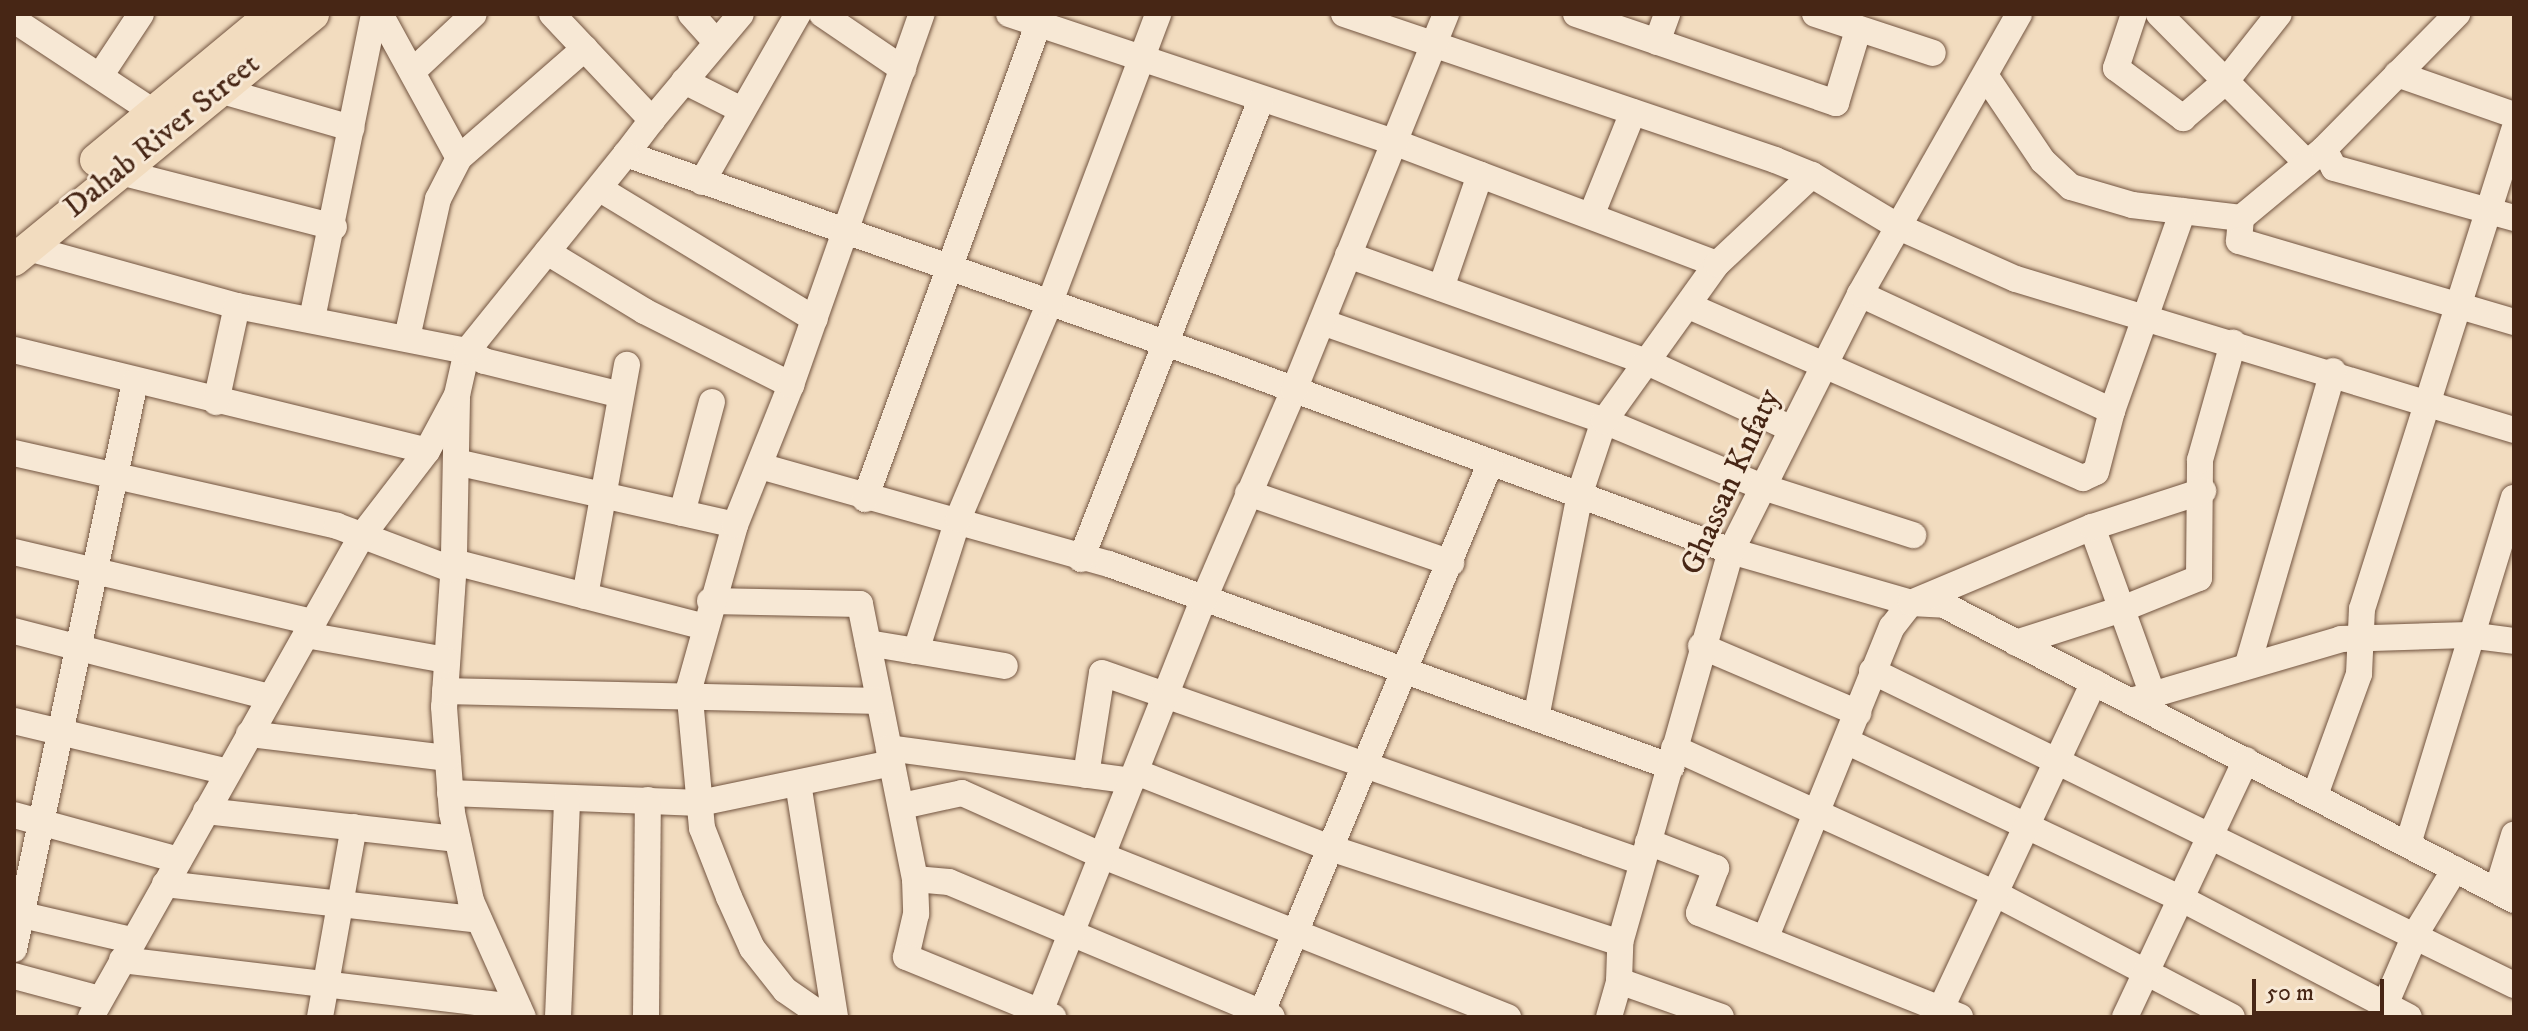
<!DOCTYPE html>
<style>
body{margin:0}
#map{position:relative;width:2528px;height:1031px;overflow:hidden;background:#f2dcbf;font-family:"IM FELL DW Pica",serif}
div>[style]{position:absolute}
.roads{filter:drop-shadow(0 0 2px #725440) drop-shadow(0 0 2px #725440)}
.minor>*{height:26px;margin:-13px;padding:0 13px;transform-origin:13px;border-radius:13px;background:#f7e8d5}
.major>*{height:32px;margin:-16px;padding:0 16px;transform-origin:16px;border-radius:16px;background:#f2dcbf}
span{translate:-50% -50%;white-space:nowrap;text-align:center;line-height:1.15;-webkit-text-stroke:6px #f7e8d5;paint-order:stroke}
.street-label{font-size:32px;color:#472615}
.frame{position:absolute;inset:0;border:16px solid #472615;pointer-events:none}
.scale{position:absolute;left:2252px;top:979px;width:132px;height:36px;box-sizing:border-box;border:4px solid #472615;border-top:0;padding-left:10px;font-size:24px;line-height:28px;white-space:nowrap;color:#472615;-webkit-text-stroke:6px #f7e8d5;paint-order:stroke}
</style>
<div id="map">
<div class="roads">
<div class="minor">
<div style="left:380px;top:14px;width:164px;rotate:61.3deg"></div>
<div style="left:459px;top:158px;width:46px;rotate:117.1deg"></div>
<div style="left:438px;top:199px;width:142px;rotate:102.6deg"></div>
<div style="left:552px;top:14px;width:146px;rotate:46.7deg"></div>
<div style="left:652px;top:120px;width:43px;rotate:127.4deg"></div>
<div style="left:626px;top:154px;width:635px;rotate:19.32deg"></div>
<div style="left:1225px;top:364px;width:539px;rotate:20.28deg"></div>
<div style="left:1731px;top:551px;width:187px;rotate:16.1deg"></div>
<div style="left:1911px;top:603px;width:33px;rotate:3deg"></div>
<div style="left:1944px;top:605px;width:642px;rotate:27.36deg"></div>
<div style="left:691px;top:14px;width:38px;rotate:48deg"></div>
<div style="left:822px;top:14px;width:98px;rotate:34.2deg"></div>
<div style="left:1009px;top:14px;width:403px;rotate:18.4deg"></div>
<div style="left:1391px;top:141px;width:348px;rotate:20.7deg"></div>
<div style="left:1344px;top:14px;width:455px;rotate:18.7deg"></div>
<div style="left:1775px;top:160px;width:40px;rotate:22deg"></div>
<div style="left:1812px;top:175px;width:101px;rotate:30.9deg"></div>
<div style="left:1899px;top:227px;width:128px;rotate:24deg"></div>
<div style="left:2016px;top:279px;width:520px;rotate:16.87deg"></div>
<div style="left:1576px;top:14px;width:275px;rotate:18.9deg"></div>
<div style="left:1836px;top:103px;width:76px;rotate:-73.2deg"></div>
<div style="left:1815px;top:14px;width:124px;rotate:18.3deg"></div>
<div style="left:2134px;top:14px;width:57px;rotate:108.4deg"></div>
<div style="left:2116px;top:68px;width:84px;rotate:36.7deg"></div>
<div style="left:2183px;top:118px;width:57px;rotate:-40.7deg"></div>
<div style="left:2226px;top:81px;width:85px;rotate:-51.7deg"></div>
<div style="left:2159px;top:14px;width:210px;rotate:45.2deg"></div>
<div style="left:14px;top:20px;width:165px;rotate:33.4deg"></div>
<div style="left:1657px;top:42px;width:30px;rotate:-70deg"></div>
<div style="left:413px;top:71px;width:83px;rotate:-43.1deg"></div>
<div style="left:2397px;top:74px;width:124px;rotate:19.3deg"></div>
<div style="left:100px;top:76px;width:74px;rotate:-56.5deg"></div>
<div style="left:1987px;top:78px;width:100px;rotate:56deg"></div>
<div style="left:2043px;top:161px;width:38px;rotate:43deg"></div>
<div style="left:2071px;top:187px;width:64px;rotate:16.4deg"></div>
<div style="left:2132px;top:205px;width:110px;rotate:6.8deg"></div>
<div style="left:2241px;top:218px;width:108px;rotate:-39.7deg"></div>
<div style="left:2324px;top:149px;width:190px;rotate:-45.4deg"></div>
<div style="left:684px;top:81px;width:65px;rotate:26.6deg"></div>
<div style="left:216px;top:89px;width:141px;rotate:16.1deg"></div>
<div style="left:652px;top:120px;width:138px;rotate:-50deg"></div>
<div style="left:2324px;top:149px;width:21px;rotate:62deg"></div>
<div style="left:2334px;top:168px;width:187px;rotate:15.5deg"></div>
<div style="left:459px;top:158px;width:167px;rotate:-41.1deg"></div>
<div style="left:116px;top:171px;width:225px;rotate:14.4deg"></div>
<div style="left:702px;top:182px;width:193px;rotate:-60.3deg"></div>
<div style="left:600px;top:189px;width:251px;rotate:31.2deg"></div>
<div style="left:1591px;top:216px;width:112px;rotate:-68deg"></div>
<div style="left:2241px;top:218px;width:23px;rotate:95deg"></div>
<div style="left:2239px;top:241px;width:287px;rotate:16.4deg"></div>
<div style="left:28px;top:248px;width:217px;rotate:15.5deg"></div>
<div style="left:237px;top:306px;width:234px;rotate:11.1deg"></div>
<div style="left:467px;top:351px;width:20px;rotate:30deg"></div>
<div style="left:484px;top:361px;width:141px;rotate:13.9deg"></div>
<div style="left:547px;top:252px;width:114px;rotate:31.3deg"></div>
<div style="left:644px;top:311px;width:165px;rotate:26.7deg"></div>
<div style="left:1348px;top:255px;width:318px;rotate:19.7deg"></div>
<div style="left:1647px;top:362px;width:157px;rotate:24.8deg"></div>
<div style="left:1441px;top:288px;width:120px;rotate:-71deg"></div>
<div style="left:1860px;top:294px;width:278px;rotate:24.9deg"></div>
<div style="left:1689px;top:306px;width:430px;rotate:23.6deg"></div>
<div style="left:2083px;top:478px;width:14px;rotate:-25deg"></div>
<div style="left:2096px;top:472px;width:63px;rotate:-75.3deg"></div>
<div style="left:2112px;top:411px;width:212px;rotate:-70.5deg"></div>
<div style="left:312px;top:319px;width:311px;rotate:-78.5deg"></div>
<div style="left:1322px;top:322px;width:299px;rotate:19.3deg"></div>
<div style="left:1604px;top:421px;width:169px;rotate:22.6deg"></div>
<div style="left:1760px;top:486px;width:161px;rotate:17.8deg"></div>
<div style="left:14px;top:350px;width:425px;rotate:13.7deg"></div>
<div style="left:457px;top:399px;width:163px;rotate:91.1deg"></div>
<div style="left:454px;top:562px;width:145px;rotate:93.9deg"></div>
<div style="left:444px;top:707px;width:106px;rotate:85.7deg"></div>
<div style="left:452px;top:813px;width:90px;rotate:77.8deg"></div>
<div style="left:471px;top:901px;width:127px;rotate:65.9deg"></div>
<div style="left:216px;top:402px;width:98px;rotate:-77.7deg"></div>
<div style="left:14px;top:453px;width:331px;rotate:12.7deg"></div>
<div style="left:337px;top:526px;width:122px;rotate:20.7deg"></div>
<div style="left:456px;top:462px;width:286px;rotate:12.7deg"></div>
<div style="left:760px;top:466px;width:362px;rotate:15.7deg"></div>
<div style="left:1109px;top:564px;width:598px;rotate:19.83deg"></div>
<div style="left:1248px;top:493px;width:215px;rotate:19deg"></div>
<div style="left:865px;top:499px;width:516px;rotate:-69.95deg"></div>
<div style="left:682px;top:513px;width:115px;rotate:-74.9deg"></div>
<div style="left:2092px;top:527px;width:177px;rotate:70.1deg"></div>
<div style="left:14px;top:552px;width:307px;rotate:13.2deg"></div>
<div style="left:1081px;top:559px;width:493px;rotate:-68.6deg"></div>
<div style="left:454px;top:562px;width:259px;rotate:14.5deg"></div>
<div style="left:585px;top:596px;width:235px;rotate:-79.7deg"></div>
<div style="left:710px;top:601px;width:150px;rotate:1.1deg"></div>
<div style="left:860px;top:604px;width:280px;rotate:78.7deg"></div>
<div style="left:915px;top:879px;width:35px;rotate:88deg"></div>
<div style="left:916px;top:914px;width:44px;rotate:103.1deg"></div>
<div style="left:906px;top:957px;width:159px;rotate:22.2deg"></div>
<div style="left:14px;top:631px;width:264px;rotate:14.5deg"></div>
<div style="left:306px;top:635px;width:142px;rotate:10.1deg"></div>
<div style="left:868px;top:643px;width:49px;rotate:9.5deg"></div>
<div style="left:916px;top:651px;width:139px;rotate:-72.3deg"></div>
<div style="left:958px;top:519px;width:236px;rotate:-67deg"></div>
<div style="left:1050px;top:302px;width:308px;rotate:-69.4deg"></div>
<div style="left:2016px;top:643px;width:111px;rotate:-17.8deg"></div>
<div style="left:2122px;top:609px;width:83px;rotate:-21.9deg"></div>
<div style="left:2199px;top:578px;width:118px;rotate:-89.5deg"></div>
<div style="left:2200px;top:460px;width:122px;rotate:-74.2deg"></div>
<div style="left:1701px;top:646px;width:171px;rotate:23.1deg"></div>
<div style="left:916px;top:651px;width:90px;rotate:9.6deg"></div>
<div style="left:2248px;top:664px;width:305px;rotate:-73.8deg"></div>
<div style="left:1872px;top:671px;width:715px;rotate:26.06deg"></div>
<div style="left:445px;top:691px;width:434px;rotate:1.3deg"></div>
<div style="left:2131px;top:701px;width:219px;rotate:-16.4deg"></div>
<div style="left:2341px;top:639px;width:127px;rotate:-1.8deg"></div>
<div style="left:2468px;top:635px;width:46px;rotate:7.4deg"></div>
<div style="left:1536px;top:718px;width:229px;rotate:-78.9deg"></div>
<div style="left:1580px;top:493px;width:76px;rotate:-71.6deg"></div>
<div style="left:1604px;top:421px;width:193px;rotate:-54.3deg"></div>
<div style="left:1717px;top:264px;width:130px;rotate:-43.1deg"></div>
<div style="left:14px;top:721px;width:220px;rotate:13.4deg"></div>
<div style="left:249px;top:734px;width:200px;rotate:6.9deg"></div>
<div style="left:1848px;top:742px;width:367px;rotate:25.2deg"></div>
<div style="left:2180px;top:898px;width:258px;rotate:27.5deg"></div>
<div style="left:889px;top:748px;width:245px;rotate:7.7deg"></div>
<div style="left:1674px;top:748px;width:351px;rotate:24.4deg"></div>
<div style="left:1994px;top:893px;width:268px;rotate:27.5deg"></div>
<div style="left:1136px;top:772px;width:208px;rotate:21.4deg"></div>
<div style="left:1330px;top:848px;width:305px;rotate:18.1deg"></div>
<div style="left:1086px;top:775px;width:103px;rotate:-81.1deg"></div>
<div style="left:1102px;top:673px;width:572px;rotate:19.29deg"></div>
<div style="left:798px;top:783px;width:237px;rotate:81deg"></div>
<div style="left:450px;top:793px;width:250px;rotate:2.3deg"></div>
<div style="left:700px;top:803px;width:196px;rotate:-11.8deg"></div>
<div style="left:2315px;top:795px;width:129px;rotate:-70deg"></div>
<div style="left:2359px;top:674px;width:65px;rotate:-87.4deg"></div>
<div style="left:2362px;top:609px;width:503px;rotate:-72.39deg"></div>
<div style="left:902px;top:806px;width:61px;rotate:-12.2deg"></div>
<div style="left:962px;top:793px;width:154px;rotate:24.1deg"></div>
<div style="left:1103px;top:856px;width:436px;rotate:21.7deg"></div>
<div style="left:206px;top:811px;width:253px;rotate:6.4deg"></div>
<div style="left:14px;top:815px;width:171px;rotate:15.3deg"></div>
<div style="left:1648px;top:842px;width:73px;rotate:20.9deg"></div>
<div style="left:1716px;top:868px;width:48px;rotate:110.7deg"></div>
<div style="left:1699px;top:913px;width:281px;rotate:21.7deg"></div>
<div style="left:2408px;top:844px;width:362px;rotate:-73deg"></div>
<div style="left:915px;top:879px;width:34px;rotate:5deg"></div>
<div style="left:949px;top:882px;width:350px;rotate:22.7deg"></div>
<div style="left:165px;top:884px;width:316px;rotate:6.5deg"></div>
<div style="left:2497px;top:891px;width:59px;rotate:-73.1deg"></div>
<div style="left:14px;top:913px;width:120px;rotate:13deg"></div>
<div style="left:1765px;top:939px;width:337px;rotate:-67.9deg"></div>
<div style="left:1892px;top:627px;width:31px;rotate:-52deg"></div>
<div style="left:1911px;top:603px;width:196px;rotate:-22.8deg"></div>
<div style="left:2092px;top:527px;width:117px;rotate:-18deg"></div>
<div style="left:14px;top:949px;width:580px;rotate:-77.95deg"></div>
<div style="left:122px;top:960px;width:399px;rotate:6.8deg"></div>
<div style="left:14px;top:976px;width:89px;rotate:15deg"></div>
<div style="left:1619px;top:981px;width:108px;rotate:19.4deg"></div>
<div style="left:2385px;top:1005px;width:78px;rotate:-66.7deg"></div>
<div style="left:2416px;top:933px;width:75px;rotate:-58.6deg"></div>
<div style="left:91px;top:1017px;width:551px;rotate:-60.64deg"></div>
<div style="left:361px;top:537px;width:108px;rotate:-52.5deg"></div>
<div style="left:427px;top:451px;width:64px;rotate:-61.8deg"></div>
<div style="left:457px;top:395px;width:45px;rotate:-77.2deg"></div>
<div style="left:467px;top:351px;width:253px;rotate:-51.1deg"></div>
<div style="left:320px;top:1017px;width:193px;rotate:-79.9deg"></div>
<div style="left:558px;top:1017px;width:219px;rotate:-87.6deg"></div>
<div style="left:646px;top:1017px;width:217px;rotate:-89.5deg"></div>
<div style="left:824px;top:1017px;width:47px;rotate:-145.3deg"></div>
<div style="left:785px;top:990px;width:53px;rotate:-128.2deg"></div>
<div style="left:752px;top:948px;width:56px;rotate:-114.3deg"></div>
<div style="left:729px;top:897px;width:74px;rotate:-111.4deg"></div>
<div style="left:702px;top:828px;width:140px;rotate:-95.3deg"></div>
<div style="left:689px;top:689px;width:170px;rotate:-74.3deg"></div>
<div style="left:735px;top:525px;width:151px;rotate:-68.2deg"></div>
<div style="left:791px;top:385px;width:393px;rotate:-70.6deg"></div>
<div style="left:1038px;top:1017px;width:448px;rotate:-68.4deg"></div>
<div style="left:1203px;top:601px;width:230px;rotate:-66.7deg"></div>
<div style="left:1294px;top:390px;width:406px;rotate:-68deg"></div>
<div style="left:1260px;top:1017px;width:599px;rotate:-67.42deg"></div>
<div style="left:1609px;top:1017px;width:37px;rotate:-74deg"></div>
<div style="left:1619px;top:981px;width:38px;rotate:-88deg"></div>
<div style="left:1620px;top:943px;width:407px;rotate:-74.2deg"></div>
<div style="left:1731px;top:551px;width:288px;rotate:-63.3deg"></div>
<div style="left:1860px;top:294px;width:322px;rotate:-60.4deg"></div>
<div style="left:1937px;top:1017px;width:370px;rotate:-64.9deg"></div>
<div style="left:2125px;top:1017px;width:284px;rotate:-64.8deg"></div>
</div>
<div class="major">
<div style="left:96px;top:160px;width:229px;rotate:-39.7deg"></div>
<div style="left:14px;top:260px;width:387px;rotate:-39.4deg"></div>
</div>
</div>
<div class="street-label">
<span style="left:162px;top:136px;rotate:-39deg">Dahab River Street</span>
<span style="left:1731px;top:482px;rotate:-66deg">Ghassan Knfaty</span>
</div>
<div class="frame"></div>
<div class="scale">50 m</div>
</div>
